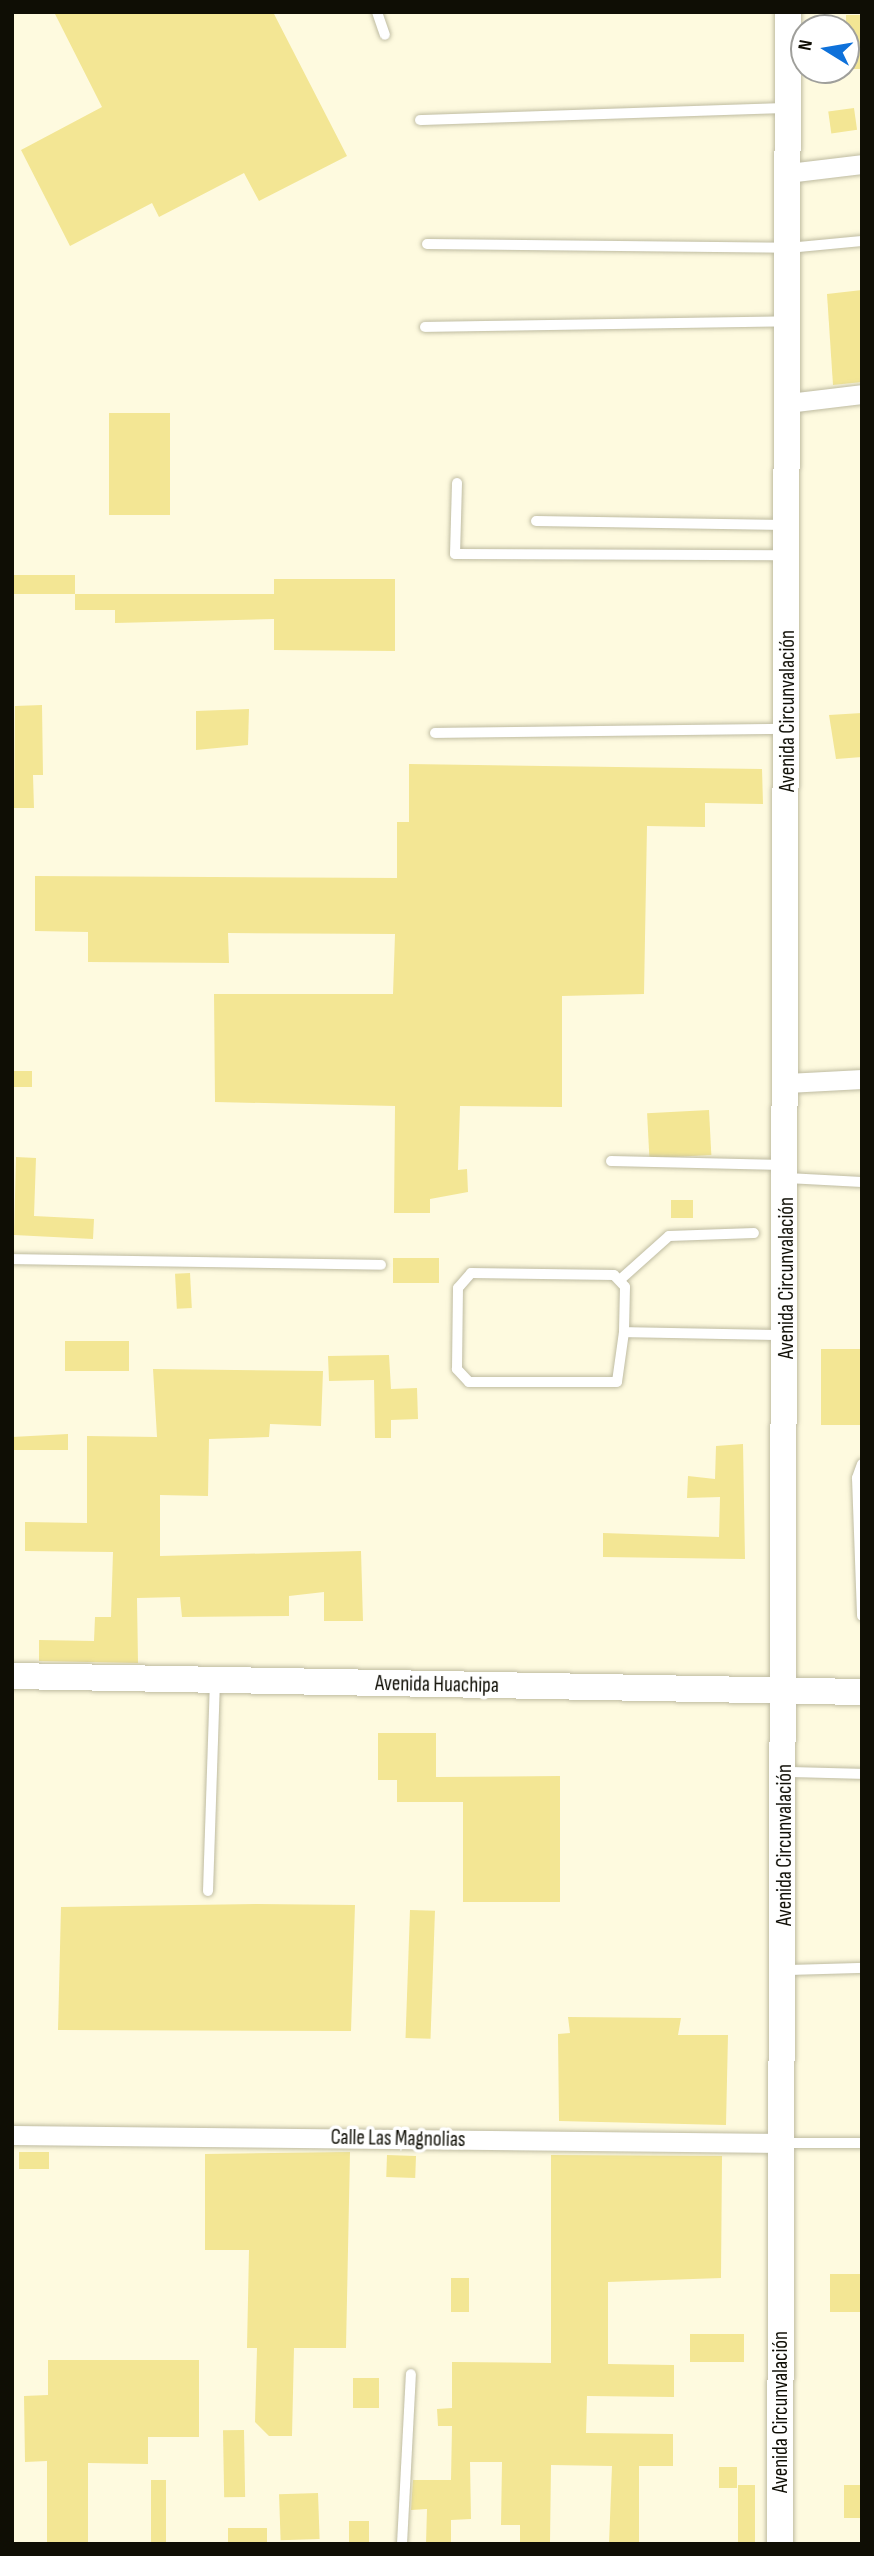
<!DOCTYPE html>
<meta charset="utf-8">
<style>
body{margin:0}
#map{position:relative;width:874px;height:2556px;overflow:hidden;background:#fefadf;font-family:"Sofia Sans Condensed",sans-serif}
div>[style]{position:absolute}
.building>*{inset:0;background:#f3e694;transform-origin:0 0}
.roads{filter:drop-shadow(0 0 2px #bebba1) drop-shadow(0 0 2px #bebba1)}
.lane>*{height:10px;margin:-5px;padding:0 5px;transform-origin:5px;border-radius:5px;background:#fff}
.street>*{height:19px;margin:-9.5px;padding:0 9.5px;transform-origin:9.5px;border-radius:9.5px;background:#fff}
.secondary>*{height:26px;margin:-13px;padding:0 13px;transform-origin:13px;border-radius:13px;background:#fff}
span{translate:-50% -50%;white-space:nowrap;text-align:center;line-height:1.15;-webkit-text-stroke:7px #fff;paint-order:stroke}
.street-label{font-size:21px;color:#0f0e05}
.frame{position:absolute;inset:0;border:14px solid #0f0e05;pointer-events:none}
.north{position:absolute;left:790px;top:14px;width:70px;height:70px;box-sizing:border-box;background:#fff;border:2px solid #9f9f9b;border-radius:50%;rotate:281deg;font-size:19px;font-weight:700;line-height:28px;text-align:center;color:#0f0e05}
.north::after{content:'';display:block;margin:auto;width:24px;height:32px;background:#0e71da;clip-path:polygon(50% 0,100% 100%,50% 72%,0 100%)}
</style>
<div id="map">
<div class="building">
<div style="clip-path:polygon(54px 12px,273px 12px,347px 156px,259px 201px,244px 173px,159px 217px,152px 203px,70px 246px,21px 150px,102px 107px)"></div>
<div style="left:862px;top:15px;width:54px;height:16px;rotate:90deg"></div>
<div style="left:854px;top:108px;width:22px;height:26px;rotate:82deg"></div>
<div style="clip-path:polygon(862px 290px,862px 382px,833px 385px,827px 294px)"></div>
<div style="left:109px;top:413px;width:61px;height:102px"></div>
<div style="left:14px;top:575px;width:61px;height:19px"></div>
<div style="clip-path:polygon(274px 579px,395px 579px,395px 651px,274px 650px,274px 619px,115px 623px,115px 610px,75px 610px,75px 594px,274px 594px)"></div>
<div style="clip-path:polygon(42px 705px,43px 775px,33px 775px,34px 808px,14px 808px,15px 706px)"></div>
<div style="clip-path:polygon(249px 709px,248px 745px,196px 750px,196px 711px)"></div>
<div style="clip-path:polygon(862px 713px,862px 757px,836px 759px,829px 715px)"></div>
<div style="clip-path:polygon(409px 764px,762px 769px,763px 804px,705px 803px,705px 827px,647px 826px,644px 994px,562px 996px,562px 1107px,460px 1106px,458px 1170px,467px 1169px,468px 1192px,430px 1199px,430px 1213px,394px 1213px,395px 1106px,215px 1102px,214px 994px,393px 994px,395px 934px,228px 933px,229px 963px,88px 962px,88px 932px,35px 931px,35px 876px,397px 878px,397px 822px,409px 822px)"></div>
<div style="left:14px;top:1071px;width:18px;height:16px"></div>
<div style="left:709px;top:1110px;width:45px;height:62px;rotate:87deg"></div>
<div style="clip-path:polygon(16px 1157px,36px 1158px,34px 1216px,94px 1219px,93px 1239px,14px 1235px)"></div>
<div style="left:671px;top:1200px;width:22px;height:18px"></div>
<div style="left:393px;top:1258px;width:46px;height:25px"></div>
<div style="left:190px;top:1273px;width:35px;height:15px;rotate:87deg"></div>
<div style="left:129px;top:1341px;width:30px;height:64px;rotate:90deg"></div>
<div style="left:821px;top:1349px;width:41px;height:76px"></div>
<div style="clip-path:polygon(389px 1355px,391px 1389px,417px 1388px,418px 1419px,391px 1420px,391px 1438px,375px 1438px,374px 1380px,329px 1381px,328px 1356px)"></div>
<div style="clip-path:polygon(153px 1369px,323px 1371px,321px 1426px,270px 1424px,269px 1437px,209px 1439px,208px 1496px,160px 1495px,160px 1556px,361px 1551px,363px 1621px,324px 1621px,324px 1592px,289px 1596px,289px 1616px,182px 1617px,180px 1597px,137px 1598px,138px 1663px,39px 1661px,39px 1640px,94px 1641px,95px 1617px,111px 1617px,113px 1552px,25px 1551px,25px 1522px,87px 1523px,87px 1436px,157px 1437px)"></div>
<div style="clip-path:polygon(68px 1434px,68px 1450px,12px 1450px,12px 1437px)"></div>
<div style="clip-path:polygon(743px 1444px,745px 1559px,603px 1557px,603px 1533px,719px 1537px,720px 1497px,687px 1498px,688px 1476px,715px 1479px,716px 1446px)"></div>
<div style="clip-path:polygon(378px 1733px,436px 1733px,436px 1777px,560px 1776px,560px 1902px,463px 1902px,463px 1802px,397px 1802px,397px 1780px,378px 1780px)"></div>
<div style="clip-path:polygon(256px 1904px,355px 1905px,351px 2031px,58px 2030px,61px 1907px)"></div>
<div style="left:410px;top:1910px;width:25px;height:128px;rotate:2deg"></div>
<div style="clip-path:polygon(568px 2017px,681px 2018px,678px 2035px,728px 2035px,726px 2125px,559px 2121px,558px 2034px,570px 2033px)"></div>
<div style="left:19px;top:2152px;width:30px;height:17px"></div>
<div style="clip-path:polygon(350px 2152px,346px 2348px,294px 2348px,292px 2436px,269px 2436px,255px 2422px,257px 2348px,247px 2348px,249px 2250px,205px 2250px,205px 2154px)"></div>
<div style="left:387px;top:2155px;width:29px;height:22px;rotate:2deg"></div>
<div style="clip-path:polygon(551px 2155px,722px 2156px,721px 2278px,608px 2282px,608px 2364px,674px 2365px,674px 2397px,587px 2396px,586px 2433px,673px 2434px,673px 2466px,639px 2466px,639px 2544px,609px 2544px,612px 2466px,551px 2465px,550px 2544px,520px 2544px,520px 2525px,501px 2525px,502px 2462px,470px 2462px,471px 2519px,451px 2520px,451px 2544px,426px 2544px,427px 2509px,411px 2510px,413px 2480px,451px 2480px,452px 2426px,438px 2426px,437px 2409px,452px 2408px,452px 2362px,551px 2363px)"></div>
<div style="left:830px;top:2274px;width:32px;height:38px"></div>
<div style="left:451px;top:2278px;width:18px;height:34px"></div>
<div style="left:744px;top:2334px;width:28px;height:54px;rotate:90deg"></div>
<div style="clip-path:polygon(48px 2360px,199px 2360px,199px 2437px,148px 2437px,148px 2464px,88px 2463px,88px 2544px,47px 2544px,47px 2461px,25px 2462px,24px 2396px,48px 2395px)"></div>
<div style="left:353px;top:2378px;width:26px;height:30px"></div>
<div style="left:244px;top:2430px;width:67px;height:21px;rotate:89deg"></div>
<div style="left:719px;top:2467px;width:18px;height:21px"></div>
<div style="left:151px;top:2480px;width:15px;height:64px"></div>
<div style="left:738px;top:2485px;width:17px;height:59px"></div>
<div style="left:844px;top:2485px;width:18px;height:33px"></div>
<div style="left:318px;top:2493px;width:46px;height:39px;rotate:88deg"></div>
<div style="left:349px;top:2521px;width:20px;height:23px"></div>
<div style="left:228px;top:2528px;width:39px;height:16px"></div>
</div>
<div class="roads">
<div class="lane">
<div style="left:377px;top:12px;width:24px;rotate:71deg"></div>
<div style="left:420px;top:120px;width:367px;rotate:-1.9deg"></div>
<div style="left:427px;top:244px;width:361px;rotate:0.6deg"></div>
<div style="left:788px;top:248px;width:74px;rotate:-5.4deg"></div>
<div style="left:425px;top:327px;width:362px;rotate:-0.9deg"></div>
<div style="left:457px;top:483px;width:71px;rotate:91.6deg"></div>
<div style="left:455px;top:554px;width:329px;rotate:0.2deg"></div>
<div style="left:536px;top:521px;width:248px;rotate:0.9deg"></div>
<div style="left:435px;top:733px;width:349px;rotate:-0.7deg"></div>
<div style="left:611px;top:1161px;width:172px;rotate:1.3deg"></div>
<div style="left:787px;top:1178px;width:75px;rotate:3.1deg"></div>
<div style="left:12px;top:1259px;width:369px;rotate:0.9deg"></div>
<div style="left:622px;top:1278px;width:63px;rotate:-41.8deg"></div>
<div style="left:669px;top:1236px;width:85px;rotate:-2deg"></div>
<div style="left:624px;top:1332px;width:50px;rotate:98deg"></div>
<div style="left:617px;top:1382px;width:148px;rotate:180deg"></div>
<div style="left:469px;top:1382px;width:18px;rotate:-133deg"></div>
<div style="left:457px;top:1369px;width:81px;rotate:-89.3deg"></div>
<div style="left:458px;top:1288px;width:20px;rotate:-49deg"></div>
<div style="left:471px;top:1273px;width:143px;rotate:0.8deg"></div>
<div style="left:614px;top:1275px;width:16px;rotate:47deg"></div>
<div style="left:625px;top:1287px;width:45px;rotate:91.3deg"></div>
<div style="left:624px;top:1332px;width:159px;rotate:1.1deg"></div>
<div style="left:862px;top:1464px;width:15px;rotate:110deg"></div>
<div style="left:857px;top:1478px;width:138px;rotate:87.9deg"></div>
<div style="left:786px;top:1772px;width:76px;rotate:1.5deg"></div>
<div style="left:208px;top:1891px;width:210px;rotate:-88.1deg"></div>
<div style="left:785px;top:1970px;width:77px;rotate:-1.5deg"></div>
<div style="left:783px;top:2143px;width:79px"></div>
<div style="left:402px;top:2544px;width:170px;rotate:-87deg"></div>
</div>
<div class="street">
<div style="left:788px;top:173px;width:75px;rotate:-6.9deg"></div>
<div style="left:788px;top:403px;width:75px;rotate:-6.9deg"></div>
<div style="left:787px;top:1083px;width:75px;rotate:-3.1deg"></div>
<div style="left:12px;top:2135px;width:771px;rotate:0.59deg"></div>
</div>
<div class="secondary">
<div style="left:12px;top:1676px;width:850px;rotate:1.08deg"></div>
<div style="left:780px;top:2544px;width:2532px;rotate:-89.82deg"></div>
</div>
</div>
<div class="street-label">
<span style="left:788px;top:711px;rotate:-90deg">Avenida Circunvalación</span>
<span style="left:787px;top:1278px;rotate:-90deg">Avenida Circunvalación</span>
<span style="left:437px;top:1685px;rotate:1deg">Avenida Huachipa</span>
<span style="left:785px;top:1845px;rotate:-90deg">Avenida Circunvalación</span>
<span style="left:398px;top:2139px;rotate:1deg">Calle Las Magnolias</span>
<span style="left:781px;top:2412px;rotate:-90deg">Avenida Circunvalación</span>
</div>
<div class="frame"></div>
<div class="north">N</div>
</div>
